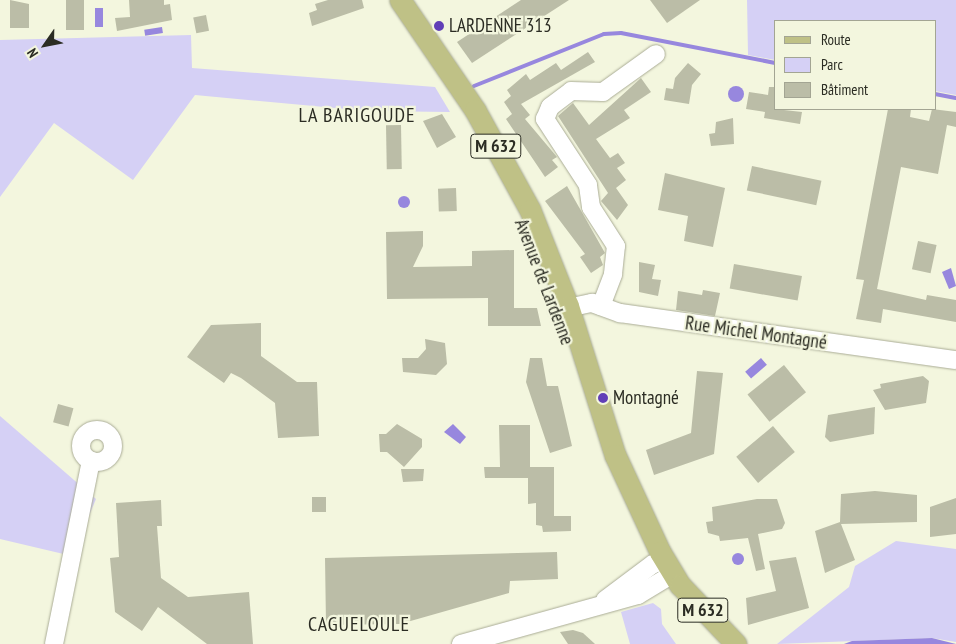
<!DOCTYPE html>
<meta charset="utf-8">
<style>
body{margin:0}
#map{position:relative;width:956px;height:644px;overflow:hidden;background:#f3f6de;font-family:"PT Sans Narrow",sans-serif}
div>[style]{position:absolute}
.green>*{inset:0;background:#d5d0f5}
.water>*{inset:0;background:#9787de;transform-origin:0 0}
.round{border-radius:50%}
.stream>*{height:4px;margin:-2px;padding:0 2px;transform-origin:2px;border-radius:2px;background:#9787de}
.building>*{inset:0;background:#bbbda7;transform-origin:0 0}
.roads{filter:drop-shadow(0 0 1px #aaac96) drop-shadow(0 0 1px #aaac96)}
.minor>*{height:18px;margin:-9px;padding:0 9px;transform-origin:9px;border-radius:9px;background:#fff}
.minor>.ring{margin:-9px;padding:0;box-sizing:content-box;background:none;border:18px solid #fff;border-radius:50%}
.major>*{height:21px;margin:-10.5px;padding:0 10.5px;transform-origin:10.5px;border-radius:10.5px;background:#bfc186}
.dots>*{width:14px;height:14px;translate:-50% -50%;box-sizing:border-box;border:2px solid #f3f6de;border-radius:50%}
span{translate:-50% -50%;white-space:nowrap;text-align:center;line-height:1.15;-webkit-text-stroke:4.5px #f3f6de;paint-order:stroke}
.shield-label span{padding:1px 4px;background:#f3f6de;border:1px solid;border-radius:4px;-webkit-text-stroke-width:0}
.shield-label{font-size:18px;color:#2b2c23;font-weight:700}
.poi-label{font-size:19px;color:#2b2c23}
.left{translate:0 -50%;text-align:left}
.street-label{font-size:19px;color:#2b2c23}
.neighbourhood-label{font-size:20px;color:#2b2c23;letter-spacing:1px}
.legend{position:absolute;left:774px;top:20px;width:162px;height:90px;box-sizing:border-box;background:#f3f6de;border:1px solid #a3a593;margin:0;padding:6px 9px;list-style:none;font-size:15px;color:#2b2c23}
.legend li{display:flex;align-items:center;gap:10px;height:25px}
.legend b{width:25px;border:1px solid #a3a593}
.north{position:absolute;left:20px;top:20px;width:50px;height:50px;-webkit-text-stroke:4px #f3f6de;paint-order:stroke;rotate:237deg;font-size:14px;font-weight:700;line-height:20px;text-align:center;color:#2b2c23}
.north::after{content:'';display:block;margin:auto;width:18px;height:22px;background:#2b2c23;clip-path:polygon(50% 0,100% 100%,50% 72%,0 100%)}
</style>
<div id="map">
<div class="green">
<div style="clip-path:polygon(747px 0,956px 0,956px 95px,935px 91px,935px 21px,775px 21px,775px 60px,748px 55px)"></div>
<div style="clip-path:polygon(191px 35px,192px 68px,435px 87px,450px 112px,368px 111px,195px 95px,133px 180px,54px 123px,0 197px,0 40px)"></div>
<div style="clip-path:polygon(0 416px,96px 499px,72px 556px,0 539px)"></div>
<div style="clip-path:polygon(896px 541px,956px 549px,956px 642px,932px 638px,777px 644px,849px 587px,855px 566px)"></div>
<div style="clip-path:polygon(653px 603px,661px 609px,662px 624px,676px 644px,630px 644px,621px 612px)"></div>
</div>
<div class="water">
<div style="left:95px;top:8px;width:8px;height:19px"></div>
<div style="left:162px;top:27px;width:6px;height:18px;rotate:81deg"></div>
<div class="round" style="left:728px;top:86px;width:16px;height:16px"></div>
<div class="round" style="left:398px;top:196px;width:12px;height:12px"></div>
<div style="clip-path:polygon(951px 268px,956px 286px,949px 289px,942px 272px)"></div>
<div style="left:761px;top:358px;width:9px;height:21px;rotate:49deg"></div>
<div style="clip-path:polygon(453px 424px,466px 437px,460px 444px,444px 432px)"></div>
<div class="round" style="left:732px;top:553px;width:12px;height:12px"></div>
<div style="clip-path:polygon(932px 638px,956px 644px,844px 644px,852px 641px)"></div>
</div>
<div class="stream">
<div style="left:474px;top:86px;width:140px;rotate:-21.8deg"></div>
<div style="left:604px;top:34px;width:17px;rotate:-3deg"></div>
<div style="left:621px;top:33px;width:157px;rotate:11deg"></div>
<div style="left:935px;top:94px;width:21px;rotate:11deg"></div>
</div>
<div class="building">
<div style="clip-path:polygon(10px 0,29px 4px,29px 28px,10px 28px)"></div>
<div style="left:66px;top:0;width:18px;height:30px"></div>
<div style="clip-path:polygon(129px 0,164px 0,164px 5px,170px 4px,172px 20px,117px 31px,115px 18px,130px 17px)"></div>
<div style="clip-path:polygon(328px 0,362px 0,364px 8px,312px 26px,309px 13px,317px 10px,315px 4px)"></div>
<div style="clip-path:polygon(521px 0,569px 0,472px 63px,457px 42px)"></div>
<div style="clip-path:polygon(650px 0,700px 0,667px 23px)"></div>
<div style="left:206px;top:15px;width:16px;height:13px;rotate:79deg"></div>
<div style="clip-path:polygon(588px 52px,595px 62px,521px 104px,530px 115px,525px 119px,557px 157px,552px 160px,558px 167px,545px 177px,506px 119px,512px 114px,504px 102px,511px 96px,507px 90px,526px 74px,530px 80px,556px 63px,561px 70px)"></div>
<div style="clip-path:polygon(688px 63px,701px 74px,692px 85px,689px 104px,664px 100px,666px 88px,673px 89px,675px 78px)"></div>
<div style="clip-path:polygon(641px 78px,651px 92px,624px 110px,630px 118px,596px 139px,610px 158px,618px 153px,625px 163px,617px 168px,626px 180px,616px 188px,628px 205px,617px 220px,601px 201px,608px 193px,558px 116px,573px 103px,589px 125px)"></div>
<div style="clip-path:polygon(769px 87px,775px 87px,775px 109px,802px 112px,800px 124px,764px 118px,765px 112px,746px 109px,749px 92px,768px 95px)"></div>
<div style="clip-path:polygon(888px 109px,911px 109px,910px 117px,929px 121px,932px 109px,956px 112px,956px 127px,947px 125px,938px 174px,901px 167px,877px 289px,926px 300px,927px 295px,956px 300px,956px 322px,883px 309px,881px 323px,856px 319px,864px 280px,856px 279px)"></div>
<div style="clip-path:polygon(442px 114px,456px 137px,437px 148px,423px 121px)"></div>
<div style="clip-path:polygon(733px 118px,734px 144px,711px 146px,709px 134px,715px 133px,716px 122px)"></div>
<div style="left:401px;top:125px;width:44px;height:15px;rotate:89deg"></div>
<div style="left:752px;top:166px;width:71px;height:25px;rotate:12deg"></div>
<div style="clip-path:polygon(665px 173px,725px 188px,713px 247px,684px 241px,688px 216px,658px 210px)"></div>
<div style="clip-path:polygon(567px 186px,605px 253px,600px 257px,603px 265px,591px 273px,580px 257px,585px 254px,545px 201px)"></div>
<div style="left:456px;top:188px;width:23px;height:18px;rotate:88deg"></div>
<div style="clip-path:polygon(423px 231px,423px 246px,413px 267px,472px 266px,472px 251px,514px 250px,514px 308px,537px 308px,541px 326px,488px 326px,488px 298px,387px 299px,386px 232px)"></div>
<div style="left:918px;top:241px;width:19px;height:29px;rotate:12deg"></div>
<div style="clip-path:polygon(639px 262px,655px 265px,652px 279px,661px 280px,658px 296px,639px 292px)"></div>
<div style="left:734px;top:264px;width:69px;height:25px;rotate:10deg"></div>
<div style="clip-path:polygon(703px 290px,720px 293px,715px 316px,676px 310px,678px 291px,702px 295px)"></div>
<div style="clip-path:polygon(261px 323px,261px 356px,297px 382px,317px 382px,319px 436px,278px 438px,275px 403px,241px 378px,231px 373px,224px 383px,187px 357px,211px 325px)"></div>
<div style="clip-path:polygon(425px 339px,445px 343px,447px 364px,436px 375px,403px 372px,402px 358px,418px 358px,426px 349px)"></div>
<div style="clip-path:polygon(530px 358px,542px 358px,547px 386px,558px 386px,572px 446px,550px 453px,526px 382px)"></div>
<div style="left:784px;top:365px;width:35px;height:47px;rotate:51deg"></div>
<div style="clip-path:polygon(697px 371px,723px 373px,714px 454px,654px 475px,646px 450px,691px 433px)"></div>
<div style="clip-path:polygon(923px 376px,929px 381px,926px 403px,885px 410px,873px 390px,881px 388px,880px 384px)"></div>
<div style="left:58px;top:404px;width:16px;height:19px;rotate:15deg"></div>
<div style="clip-path:polygon(875px 407px,874px 434px,830px 442px,825px 437px,828px 415px)"></div>
<div style="clip-path:polygon(397px 424px,422px 439px,422px 447px,404px 467px,387px 452px,380px 452px,379px 434px,386px 434px)"></div>
<div style="clip-path:polygon(499px 425px,530px 425px,530px 467px,554px 467px,554px 516px,571px 516px,571px 531px,543px 532px,542px 526px,536px 525px,536px 503px,528px 504px,528px 478px,485px 478px,484px 467px,500px 467px)"></div>
<div style="left:773px;top:426px;width:34px;height:48px;rotate:50deg"></div>
<div style="clip-path:polygon(401px 469px,424px 469px,423px 481px,403px 482px)"></div>
<div style="clip-path:polygon(875px 491px,917px 495px,917px 522px,841px 524px,855px 560px,825px 573px,815px 531px,840px 522px,841px 494px)"></div>
<div style="left:312px;top:497px;width:14px;height:15px"></div>
<div style="clip-path:polygon(956px 498px,956px 534px,930px 537px,930px 507px)"></div>
<div style="clip-path:polygon(757px 499px,777px 499px,785px 523px,782px 529px,758px 534px,765px 569px,756px 571px,748px 538px,720px 541px,719px 536px,708px 533px,706px 522px,713px 521px,712px 507px)"></div>
<div style="clip-path:polygon(161px 500px,162px 526px,157px 526px,161px 578px,188px 597px,249px 592px,253px 644px,207px 644px,158px 607px,142px 631px,115px 612px,110px 558px,119px 557px,116px 503px)"></div>
<div style="clip-path:polygon(557px 552px,558px 579px,510px 581px,509px 593px,400px 624px,326px 625px,325px 558px)"></div>
<div style="clip-path:polygon(796px 557px,809px 608px,748px 625px,746px 598px,776px 591px,769px 561px)"></div>
<div style="clip-path:polygon(573px 630px,583px 633px,595px 644px,568px 644px,560px 632px)"></div>
</div>
<div class="roads">
<div class="minor">
<div style="left:601px;top:306px;width:34px;rotate:-69deg"></div>
<div style="left:613px;top:274px;width:28px;rotate:-84deg"></div>
<div style="left:616px;top:246px;width:46px;rotate:-122.7deg"></div>
<div style="left:591px;top:207px;width:22px;rotate:-98deg"></div>
<div style="left:588px;top:185px;width:79px;rotate:-123.1deg"></div>
<div style="left:545px;top:119px;width:13px;rotate:-67deg"></div>
<div style="left:550px;top:107px;width:26px;rotate:-37deg"></div>
<div style="left:571px;top:91px;width:32px;rotate:2deg"></div>
<div style="left:603px;top:92px;width:65px;rotate:-35.6deg"></div>
<div style="left:558px;top:310px;width:35px;rotate:-12deg"></div>
<div style="left:592px;top:303px;width:30px;rotate:20deg"></div>
<div style="left:620px;top:313px;width:339px;rotate:8deg"></div>
<div class="ring" style="left:81px;top:430px;width:14px;height:14px"></div>
<div style="left:605px;top:600px;width:60px;rotate:-36.9deg"></div>
<div style="left:653px;top:564px;width:12px;rotate:-14deg"></div>
<div style="left:54px;top:644px;width:187px;rotate:-78.6deg"></div>
<div style="left:461px;top:644px;width:184px;rotate:-15.5deg"></div>
<div style="left:638px;top:595px;width:41px;rotate:-31deg"></div>
</div>
<div class="major">
<div style="left:400px;top:0;width:133px;rotate:55.7deg"></div>
<div style="left:475px;top:110px;width:114px;rotate:61.2deg"></div>
<div style="left:530px;top:210px;width:103px;rotate:68.4deg"></div>
<div style="left:568px;top:306px;width:156px;rotate:72.5deg"></div>
<div style="left:615px;top:455px;width:107px;rotate:65.1deg"></div>
<div style="left:660px;top:552px;width:39px;rotate:59deg"></div>
<div style="left:680px;top:585px;width:81px;rotate:46.5deg"></div>
</div>
</div>
<div class="dots">
<div style="left:439px;top:26px;background:#613fb7"></div>
<div style="left:603px;top:398px;background:#613fb7"></div>
</div>
<div class="shield-label">
<span style="left:496px;top:146px">M 632</span>
<span style="left:703px;top:610px">M 632</span>
</div>
<div class="poi-label">
<span class="left" style="left:449px;top:26px">LARDENNE 313</span>
<span class="left" style="left:613px;top:398px">Montagné</span>
</div>
<div class="street-label">
<span style="left:544px;top:282px;rotate:69deg">Avenue de Lardenne</span>
<span style="left:756px;top:333px;rotate:8deg">Rue Michel Montagné</span>
</div>
<div class="neighbourhood-label">
<span style="left:357px;top:115px">LA BARIGOUDE</span>
<span style="left:359px;top:624px">CAGUELOULE</span>
</div>
<ul class="legend">
<li><b style="height:6px;background:#bfc186"></b>Route</li>
<li><b style="height:14px;background:#d5d0f5"></b>Parc</li>
<li><b style="height:14px;background:#bbbda7"></b>Bâtiment</li>
</ul>
<div class="north">N</div>
</div>
